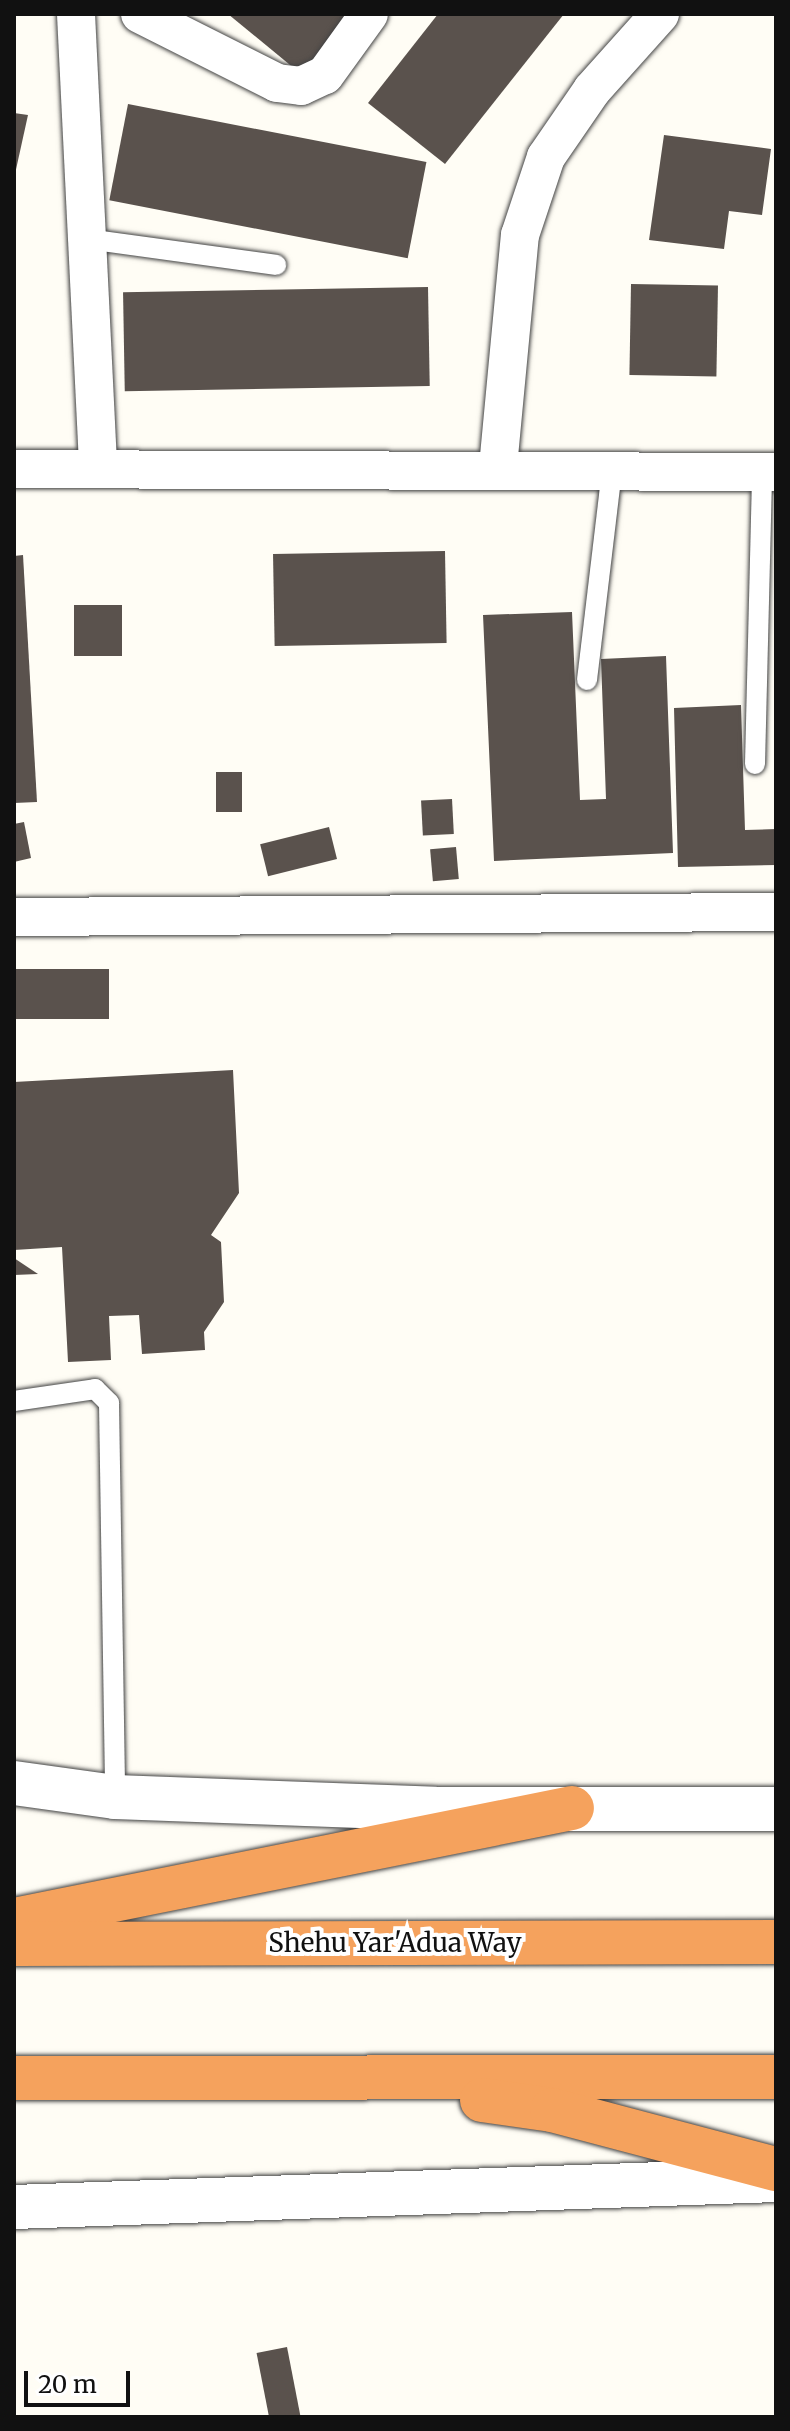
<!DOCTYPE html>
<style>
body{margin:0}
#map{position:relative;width:790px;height:2431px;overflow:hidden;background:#fffdf5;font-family:Merriweather,serif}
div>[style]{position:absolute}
.building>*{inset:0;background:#5a524d;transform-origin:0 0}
.roads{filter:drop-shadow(0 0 2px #444) drop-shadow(0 0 2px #444)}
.service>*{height:20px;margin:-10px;padding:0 10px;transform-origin:10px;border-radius:10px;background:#fff}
.minor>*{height:38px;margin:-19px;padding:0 19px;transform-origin:19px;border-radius:19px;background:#fff}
.tertiary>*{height:44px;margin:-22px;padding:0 22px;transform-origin:22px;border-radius:22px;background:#fff}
.motorway>*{height:44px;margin:-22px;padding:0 22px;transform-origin:22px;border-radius:22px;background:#f5a25d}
span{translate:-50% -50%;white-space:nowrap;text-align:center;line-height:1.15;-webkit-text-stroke:8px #fff;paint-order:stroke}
.street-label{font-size:26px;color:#111}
.frame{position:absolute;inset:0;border:16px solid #111;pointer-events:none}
.scale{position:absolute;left:24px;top:2371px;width:106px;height:36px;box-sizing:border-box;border:4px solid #111;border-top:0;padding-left:10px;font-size:24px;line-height:28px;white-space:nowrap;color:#111;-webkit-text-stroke:6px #fff;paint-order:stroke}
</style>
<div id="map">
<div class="building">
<div style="clip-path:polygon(228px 14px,351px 14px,301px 74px)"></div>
<div style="clip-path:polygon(438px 14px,564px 14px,445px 164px,368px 103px)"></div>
<div style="left:128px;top:104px;width:304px;height:98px;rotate:11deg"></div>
<div style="clip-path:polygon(14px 113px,28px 115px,15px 174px,14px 174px)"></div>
<div style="clip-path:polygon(664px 135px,771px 149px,762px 215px,729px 211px,724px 249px,649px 240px)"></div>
<div style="left:631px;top:284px;width:87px;height:91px;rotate:1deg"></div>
<div style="left:428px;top:287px;width:99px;height:305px;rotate:89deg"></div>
<div style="left:445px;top:551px;width:92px;height:172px;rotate:89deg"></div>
<div style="clip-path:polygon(23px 555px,37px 802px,14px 803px,14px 556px)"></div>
<div style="left:122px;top:605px;width:51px;height:48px;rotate:90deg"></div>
<div style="clip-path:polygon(572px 612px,580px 800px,606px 799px,601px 659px,666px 656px,673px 853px,494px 861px,483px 615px)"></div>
<div style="clip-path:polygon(741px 705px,745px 830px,776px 829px,776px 865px,678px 867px,674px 708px)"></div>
<div style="left:242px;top:772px;width:40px;height:26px;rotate:90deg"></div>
<div style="left:452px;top:799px;width:35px;height:31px;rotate:87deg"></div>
<div style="clip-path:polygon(24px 822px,31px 858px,14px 862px,14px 824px)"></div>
<div style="left:329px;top:827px;width:33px;height:71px;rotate:76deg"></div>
<div style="left:456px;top:847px;width:32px;height:26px;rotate:85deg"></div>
<div style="left:109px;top:969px;width:50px;height:95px;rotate:90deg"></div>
<div style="clip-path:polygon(233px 1070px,239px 1193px,211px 1235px,221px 1242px,224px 1302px,204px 1332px,205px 1350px,142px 1354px,139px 1315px,109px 1316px,111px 1360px,68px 1362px,62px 1247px,14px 1250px,14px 1082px)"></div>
<div style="clip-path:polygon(14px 1258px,38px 1274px,14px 1275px)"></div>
<div style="left:287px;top:2347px;width:71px;height:31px;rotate:79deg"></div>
</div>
<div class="roads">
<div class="service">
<div style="left:87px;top:239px;width:191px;rotate:7.8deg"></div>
<div style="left:587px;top:680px;width:211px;rotate:-83.2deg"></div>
<div style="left:755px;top:764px;width:292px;rotate:-88.6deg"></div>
<div style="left:14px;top:1401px;width:82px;rotate:-8.4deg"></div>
<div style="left:95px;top:1389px;width:20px;rotate:45deg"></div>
<div style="left:109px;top:1403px;width:394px;rotate:89.1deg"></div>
</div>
<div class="minor">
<div style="left:76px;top:14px;width:455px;rotate:87.2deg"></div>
<div style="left:140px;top:14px;width:153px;rotate:26.7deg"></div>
<div style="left:277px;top:83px;width:24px;rotate:7deg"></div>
<div style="left:301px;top:86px;width:26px;rotate:-25deg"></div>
<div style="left:325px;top:75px;width:75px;rotate:-54.2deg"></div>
<div style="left:498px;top:467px;width:233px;rotate:-84.6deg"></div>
<div style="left:520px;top:235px;width:82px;rotate:-71.6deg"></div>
<div style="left:546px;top:157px;width:81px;rotate:-55.5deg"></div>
<div style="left:592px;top:90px;width:102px;rotate:-48.2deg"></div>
<div style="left:14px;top:469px;width:762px;rotate:0.23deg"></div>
<div style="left:14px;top:917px;width:762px;rotate:-0.38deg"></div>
</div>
<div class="tertiary">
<div style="left:14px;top:1783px;width:102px;rotate:7.9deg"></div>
<div style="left:115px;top:1797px;width:320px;rotate:2.1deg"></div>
<div style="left:435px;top:1809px;width:341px"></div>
<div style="left:14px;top:2207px;width:762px;rotate:-2.03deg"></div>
</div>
<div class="motorway">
<div style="left:14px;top:1920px;width:569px;rotate:-11.35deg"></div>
<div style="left:14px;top:1944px;width:762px;rotate:-0.15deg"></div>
<div style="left:14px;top:2078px;width:762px;rotate:-0.08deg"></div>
<div style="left:482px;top:2100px;width:71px;rotate:8.1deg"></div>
<div style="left:552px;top:2110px;width:232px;rotate:14.8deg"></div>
</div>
</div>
<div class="street-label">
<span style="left:395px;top:1943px">Shehu Yar'Adua Way</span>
</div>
<div class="frame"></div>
<div class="scale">20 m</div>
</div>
